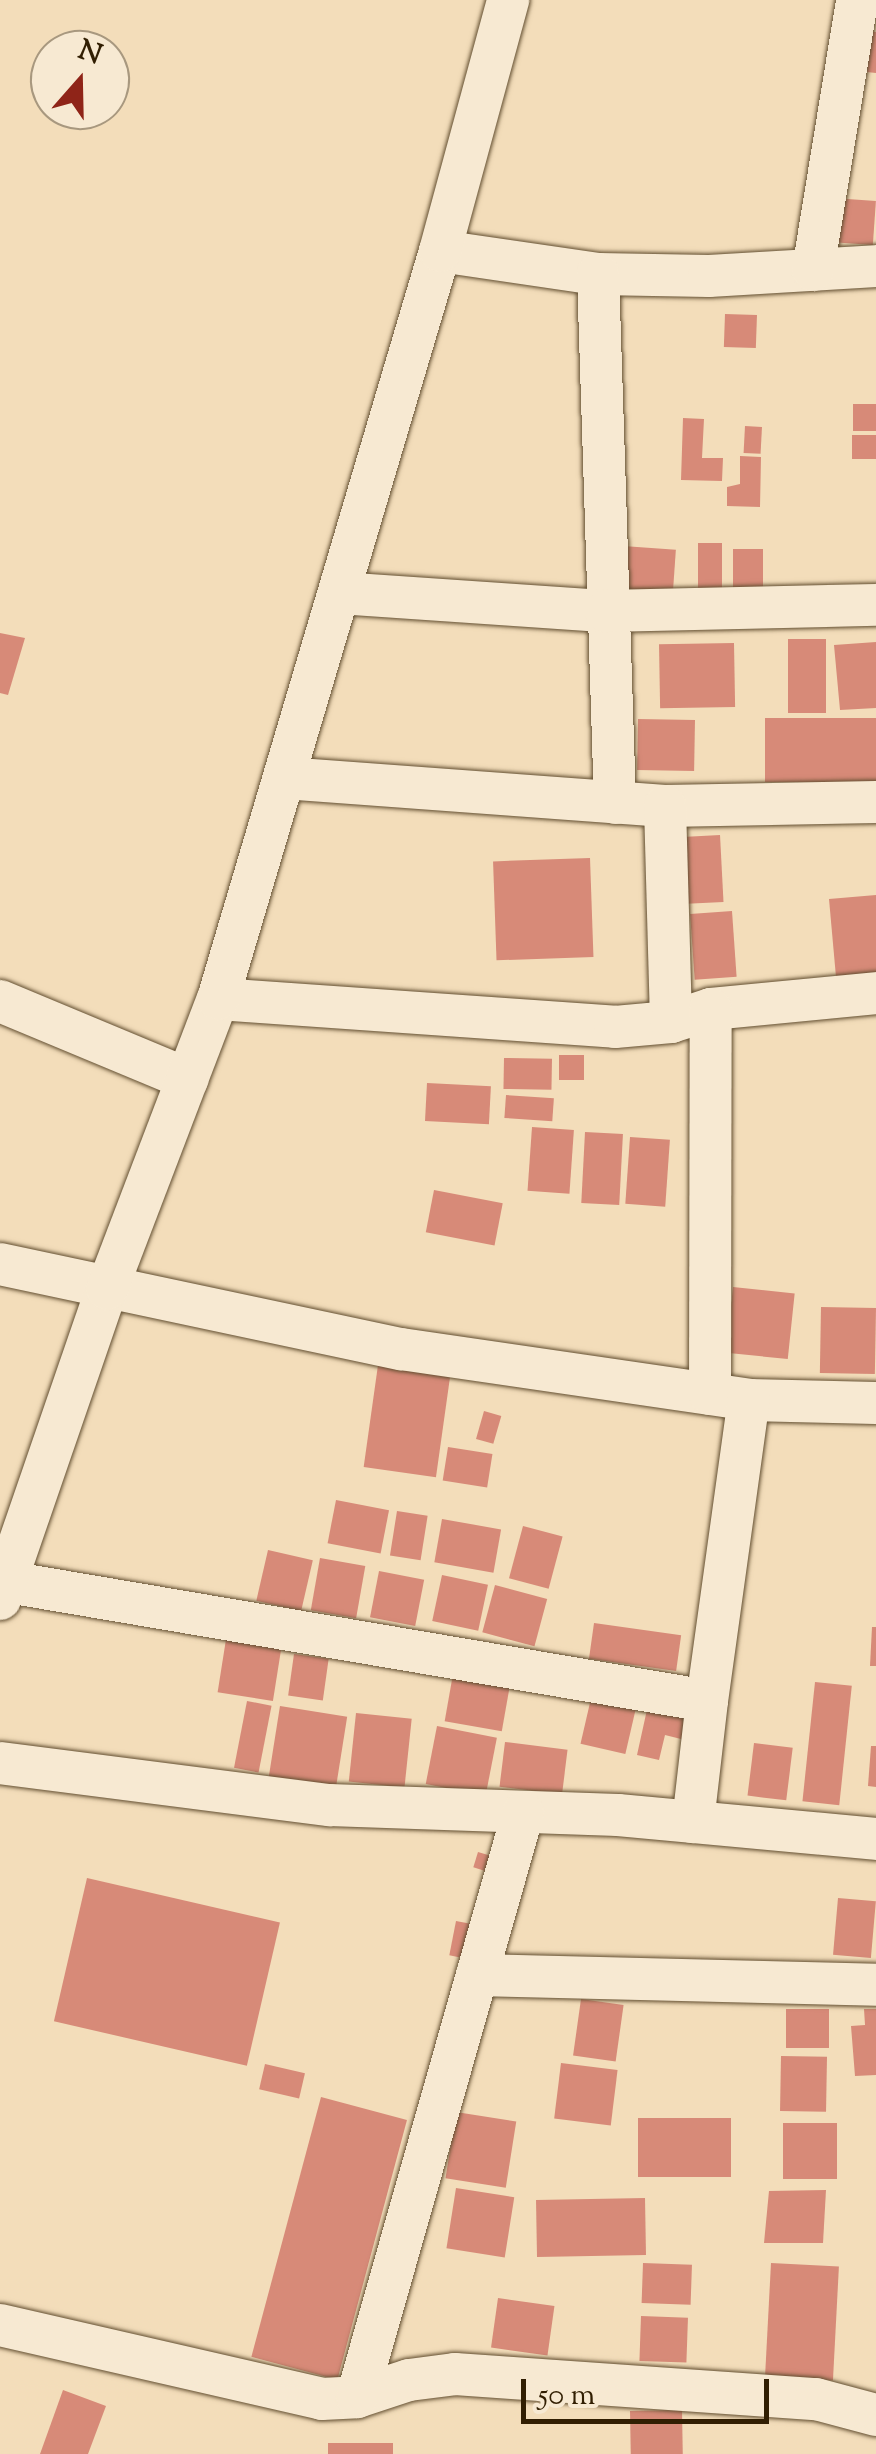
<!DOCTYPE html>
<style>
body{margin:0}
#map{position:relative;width:876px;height:2454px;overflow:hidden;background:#f3ddba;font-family:"Sorts Mill Goudy",serif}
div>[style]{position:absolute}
.building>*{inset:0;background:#d78a78;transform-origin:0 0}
.roads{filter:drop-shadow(0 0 2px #624e30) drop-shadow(0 0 2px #624e30)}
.minor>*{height:42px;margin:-21px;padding:0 21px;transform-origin:21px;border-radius:21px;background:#f7e9d2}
span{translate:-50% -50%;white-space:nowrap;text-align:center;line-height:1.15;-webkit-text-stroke:9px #f7e9d2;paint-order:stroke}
.north{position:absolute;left:30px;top:30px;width:100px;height:100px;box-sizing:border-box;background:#f7e9d2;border:2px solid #a8987f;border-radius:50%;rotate:20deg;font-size:28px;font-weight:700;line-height:40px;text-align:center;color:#311e02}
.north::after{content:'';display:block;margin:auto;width:35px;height:45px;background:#8f2418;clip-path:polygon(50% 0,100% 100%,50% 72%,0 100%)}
.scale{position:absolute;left:521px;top:2379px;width:248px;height:45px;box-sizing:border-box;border:5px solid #311e02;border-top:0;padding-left:12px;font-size:30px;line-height:35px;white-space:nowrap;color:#311e02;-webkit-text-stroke:8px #f7e9d2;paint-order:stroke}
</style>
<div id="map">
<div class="building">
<div style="clip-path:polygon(861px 31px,876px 32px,876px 73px,857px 71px)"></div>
<div style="left:833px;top:198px;width:43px;height:44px;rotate:4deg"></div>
<div style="left:725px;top:314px;width:32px;height:33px;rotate:2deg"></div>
<div style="left:853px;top:404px;width:23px;height:27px"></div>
<div style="clip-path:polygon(683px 418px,704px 419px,702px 458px,723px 458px,722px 481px,681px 480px)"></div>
<div style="left:745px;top:426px;width:17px;height:27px;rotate:3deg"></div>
<div style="left:876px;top:435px;width:24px;height:24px;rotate:90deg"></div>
<div style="clip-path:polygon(740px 456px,761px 457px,760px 507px,727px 506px,727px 487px,740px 484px)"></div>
<div style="left:698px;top:543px;width:24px;height:49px"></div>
<div style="left:623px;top:546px;width:53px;height:43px;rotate:4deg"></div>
<div style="left:733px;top:549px;width:30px;height:46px"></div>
<div style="clip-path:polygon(0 633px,25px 638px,8px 695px,0 693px)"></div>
<div style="left:788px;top:639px;width:38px;height:74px"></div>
<div style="clip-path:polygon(876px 642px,876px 708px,840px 710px,834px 645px)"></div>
<div style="left:734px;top:643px;width:64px;height:75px;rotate:89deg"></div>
<div style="left:876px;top:718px;width:64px;height:111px;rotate:90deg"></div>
<div style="left:638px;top:719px;width:57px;height:51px;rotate:1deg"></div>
<div style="left:720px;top:835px;width:67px;height:47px;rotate:87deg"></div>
<div style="left:590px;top:858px;width:99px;height:97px;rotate:88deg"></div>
<div style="clip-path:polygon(876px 895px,876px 973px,836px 977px,829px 899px)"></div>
<div style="left:732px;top:911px;width:66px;height:42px;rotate:86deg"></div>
<div style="left:559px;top:1055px;width:25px;height:25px"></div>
<div style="left:504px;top:1058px;width:48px;height:31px;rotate:1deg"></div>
<div style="left:427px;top:1083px;width:64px;height:38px;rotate:3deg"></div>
<div style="left:506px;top:1095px;width:48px;height:23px;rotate:4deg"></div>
<div style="left:532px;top:1127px;width:42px;height:64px;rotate:4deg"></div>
<div style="left:585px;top:1132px;width:38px;height:71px;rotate:3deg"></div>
<div style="left:630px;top:1137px;width:40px;height:67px;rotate:4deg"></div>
<div style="left:434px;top:1190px;width:70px;height:43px;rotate:11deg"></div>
<div style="left:733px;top:1287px;width:62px;height:66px;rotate:6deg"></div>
<div style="left:821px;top:1307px;width:55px;height:66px;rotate:1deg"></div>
<div style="left:378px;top:1365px;width:73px;height:103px;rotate:8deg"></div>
<div style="left:484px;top:1411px;width:18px;height:29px;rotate:16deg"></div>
<div style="left:448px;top:1447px;width:45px;height:34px;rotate:9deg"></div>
<div style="left:336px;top:1500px;width:54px;height:44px;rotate:11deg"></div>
<div style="left:397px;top:1511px;width:31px;height:45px;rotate:9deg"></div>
<div style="left:442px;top:1519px;width:60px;height:44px;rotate:10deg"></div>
<div style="left:523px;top:1526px;width:41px;height:54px;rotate:15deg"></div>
<div style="left:268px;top:1550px;width:46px;height:52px;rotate:13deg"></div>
<div style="left:320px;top:1558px;width:46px;height:53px;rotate:10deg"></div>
<div style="left:379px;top:1571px;width:46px;height:47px;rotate:11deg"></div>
<div style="left:442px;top:1575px;width:47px;height:47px;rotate:12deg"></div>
<div style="left:495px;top:1585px;width:54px;height:49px;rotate:15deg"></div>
<div style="left:594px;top:1623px;width:88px;height:36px;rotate:8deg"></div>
<div style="clip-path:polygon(872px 1627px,876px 1627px,876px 1666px,870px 1666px)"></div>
<div style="left:227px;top:1633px;width:56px;height:60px;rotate:9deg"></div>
<div style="left:294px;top:1654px;width:35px;height:42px;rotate:8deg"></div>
<div style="left:453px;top:1674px;width:58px;height:48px;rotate:10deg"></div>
<div style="left:815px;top:1682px;width:37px;height:120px;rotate:6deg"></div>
<div style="left:592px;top:1694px;width:46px;height:51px;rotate:13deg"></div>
<div style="left:247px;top:1701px;width:25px;height:68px;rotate:11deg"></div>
<div style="clip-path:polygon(648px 1705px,695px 1715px,689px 1741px,665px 1735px,659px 1760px,637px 1755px)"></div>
<div style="left:280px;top:1706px;width:68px;height:74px;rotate:9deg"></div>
<div style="left:356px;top:1713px;width:56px;height:69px;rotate:6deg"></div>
<div style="left:437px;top:1726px;width:61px;height:59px;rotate:11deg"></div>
<div style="left:505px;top:1742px;width:63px;height:45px;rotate:7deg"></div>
<div style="left:754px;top:1743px;width:39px;height:53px;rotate:7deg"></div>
<div style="clip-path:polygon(871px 1746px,876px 1746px,876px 1787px,868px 1786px)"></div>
<div style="left:478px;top:1852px;width:14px;height:16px;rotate:17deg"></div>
<div style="left:87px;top:1878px;width:198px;height:147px;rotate:13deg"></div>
<div style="left:838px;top:1898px;width:38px;height:57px;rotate:5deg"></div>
<div style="left:456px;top:1921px;width:16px;height:35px;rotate:11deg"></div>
<div style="left:581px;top:1999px;width:43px;height:57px;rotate:8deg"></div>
<div style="left:829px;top:2009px;width:39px;height:43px;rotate:90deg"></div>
<div style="clip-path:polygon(864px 2009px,876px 2009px,876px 2075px,855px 2076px,851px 2026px,865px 2025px)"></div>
<div style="left:781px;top:2056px;width:46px;height:55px;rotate:1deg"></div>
<div style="left:561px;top:2063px;width:57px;height:56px;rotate:7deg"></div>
<div style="left:265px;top:2064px;width:41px;height:26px;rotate:13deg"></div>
<div style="left:321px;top:2097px;width:89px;height:269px;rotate:15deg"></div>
<div style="left:456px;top:2112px;width:61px;height:67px;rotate:9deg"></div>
<div style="left:638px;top:2118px;width:93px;height:59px"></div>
<div style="left:783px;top:2123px;width:54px;height:56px"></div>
<div style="left:456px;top:2188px;width:59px;height:61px;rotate:9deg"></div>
<div style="clip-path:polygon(826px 2190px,823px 2243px,764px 2243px,769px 2191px)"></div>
<div style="left:645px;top:2198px;width:57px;height:109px;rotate:89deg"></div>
<div style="left:643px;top:2263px;width:49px;height:40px;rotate:2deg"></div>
<div style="left:771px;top:2263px;width:68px;height:114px;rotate:3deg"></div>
<div style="left:498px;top:2298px;width:57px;height:50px;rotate:8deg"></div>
<div style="left:641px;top:2316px;width:47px;height:45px;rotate:2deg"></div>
<div style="clip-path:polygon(63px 2390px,106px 2406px,88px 2454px,40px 2454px)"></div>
<div style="left:682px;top:2410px;width:44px;height:52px;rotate:89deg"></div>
<div style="left:328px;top:2443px;width:65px;height:11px"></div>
</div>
<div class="roads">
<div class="minor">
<div style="left:440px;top:251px;width:160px;rotate:8.3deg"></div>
<div style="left:598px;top:274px;width:111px;rotate:1deg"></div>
<div style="left:709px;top:276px;width:167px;rotate:-3.4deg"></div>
<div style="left:813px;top:270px;width:274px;rotate:-80.7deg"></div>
<div style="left:598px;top:274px;width:529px;rotate:88.16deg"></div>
<div style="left:339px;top:593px;width:268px;rotate:3.9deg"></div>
<div style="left:606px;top:611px;width:270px;rotate:-1.3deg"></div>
<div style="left:284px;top:778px;width:382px;rotate:4.2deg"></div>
<div style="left:665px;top:806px;width:211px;rotate:-1.1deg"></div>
<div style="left:665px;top:806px;width:216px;rotate:88.4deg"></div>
<div style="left:218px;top:999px;width:398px;rotate:4deg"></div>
<div style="left:615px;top:1027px;width:56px;rotate:-5.1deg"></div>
<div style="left:671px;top:1022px;width:42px;rotate:-18deg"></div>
<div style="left:711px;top:1009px;width:166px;rotate:-5.5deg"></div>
<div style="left:0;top:1001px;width:203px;rotate:22.6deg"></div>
<div style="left:0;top:1264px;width:410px;rotate:12deg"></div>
<div style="left:401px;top:1349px;width:352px;rotate:8.3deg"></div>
<div style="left:749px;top:1400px;width:127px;rotate:1.4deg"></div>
<div style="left:710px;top:1394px;width:385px;rotate:-89.9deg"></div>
<div style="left:8px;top:1582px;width:709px;rotate:9.66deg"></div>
<div style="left:707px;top:1701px;width:122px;rotate:96.6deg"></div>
<div style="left:0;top:1599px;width:328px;rotate:-71deg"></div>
<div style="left:107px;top:1289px;width:311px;rotate:-69.1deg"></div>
<div style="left:218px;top:999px;width:780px;rotate:-73.47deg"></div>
<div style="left:440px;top:251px;width:260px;rotate:-74.8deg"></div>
<div style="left:707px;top:1701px;width:304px;rotate:-82.1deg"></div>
<div style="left:0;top:1763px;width:332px;rotate:7.3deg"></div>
<div style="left:329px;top:1805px;width:289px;rotate:2deg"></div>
<div style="left:618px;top:1815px;width:259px;rotate:5.3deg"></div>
<div style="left:477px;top:1975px;width:399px;rotate:1.4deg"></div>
<div style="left:0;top:2325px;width:330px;rotate:12.9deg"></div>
<div style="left:322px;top:2399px;width:35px;rotate:-3deg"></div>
<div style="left:357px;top:2397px;width:55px;rotate:-18.1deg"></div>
<div style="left:409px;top:2380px;width:46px;rotate:-7.4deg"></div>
<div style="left:455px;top:2374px;width:362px;rotate:4deg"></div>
<div style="left:816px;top:2399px;width:62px;rotate:14.9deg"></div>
<div style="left:357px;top:2397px;width:607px;rotate:-74.13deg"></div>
</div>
</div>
<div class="north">N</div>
<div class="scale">50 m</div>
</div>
